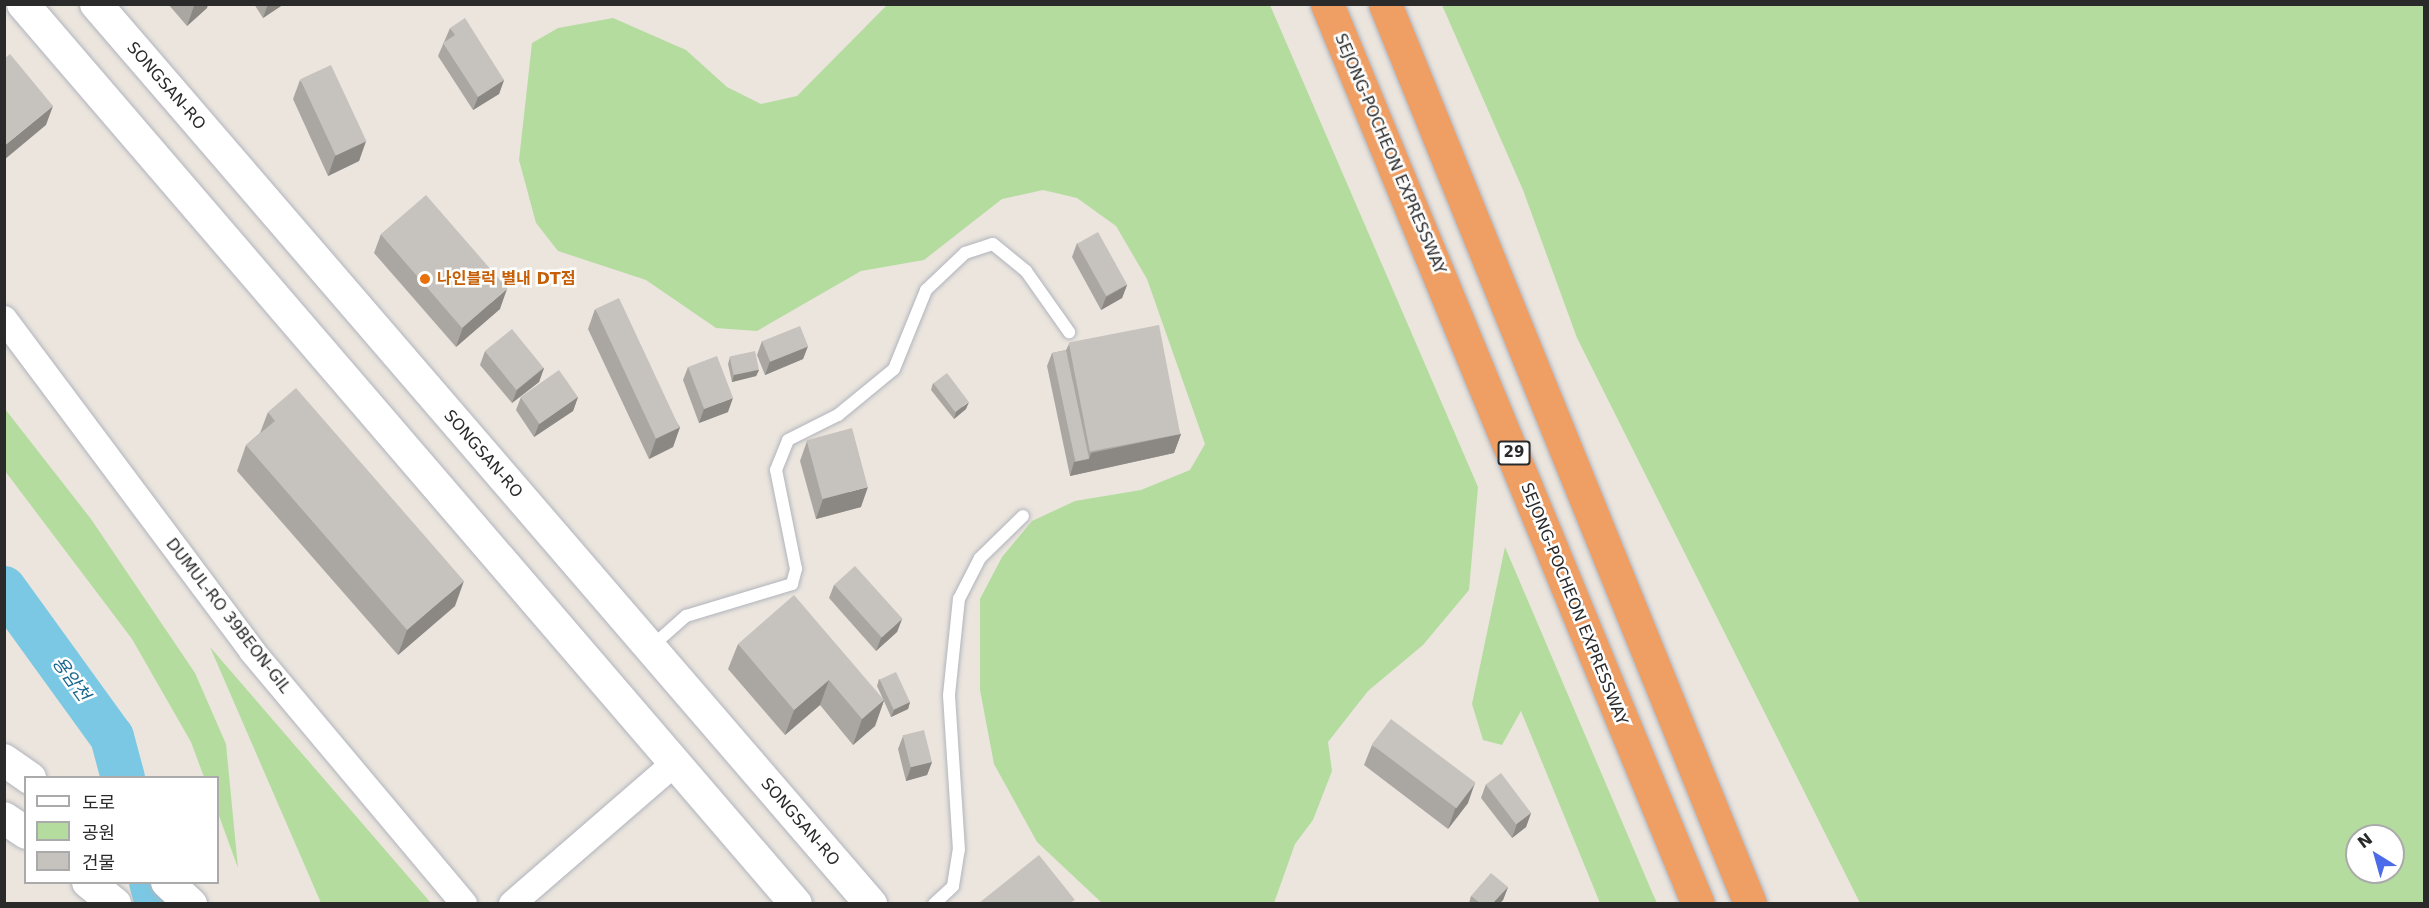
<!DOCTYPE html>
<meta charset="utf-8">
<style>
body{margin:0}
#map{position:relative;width:2429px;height:908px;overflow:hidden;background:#ebe5de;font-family:"DejaVu Sans","Noto Sans KR",sans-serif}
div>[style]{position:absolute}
.green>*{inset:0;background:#b4dc9f}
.river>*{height:44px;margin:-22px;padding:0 22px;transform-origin:22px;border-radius:22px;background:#7ac8e3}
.roads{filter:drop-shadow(0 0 2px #b1b4bc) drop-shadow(0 0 2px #b1b4bc)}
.service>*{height:12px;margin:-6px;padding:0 6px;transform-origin:6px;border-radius:6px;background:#fff}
.minor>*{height:26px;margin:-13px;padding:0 13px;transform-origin:13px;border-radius:13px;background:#fff}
.tertiary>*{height:32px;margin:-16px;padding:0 16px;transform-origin:16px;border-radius:16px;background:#fff}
.motorway>*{height:33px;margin:-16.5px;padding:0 16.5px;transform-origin:16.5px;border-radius:16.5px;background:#ef9f64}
.wall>*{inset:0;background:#aaa7a3}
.shaded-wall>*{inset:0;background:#8b8884}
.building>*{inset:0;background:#c6c2bd;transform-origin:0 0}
.dots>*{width:16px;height:16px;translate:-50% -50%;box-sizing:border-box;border:3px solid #fff;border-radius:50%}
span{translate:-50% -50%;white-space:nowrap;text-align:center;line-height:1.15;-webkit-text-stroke:5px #fff;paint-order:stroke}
.shield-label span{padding:2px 4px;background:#fff;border:2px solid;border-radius:4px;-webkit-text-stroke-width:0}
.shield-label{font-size:15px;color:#2a2a2a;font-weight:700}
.street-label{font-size:16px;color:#2a2a2a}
.food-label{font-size:16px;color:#c56008;font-weight:700}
.left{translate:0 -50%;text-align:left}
.water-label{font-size:18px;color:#1a688f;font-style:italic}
.frame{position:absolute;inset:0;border:6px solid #2a2a2a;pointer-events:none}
.legend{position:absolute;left:24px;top:776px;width:195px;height:108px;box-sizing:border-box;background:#fff;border:2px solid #aaa;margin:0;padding:8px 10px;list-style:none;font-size:18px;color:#2a2a2a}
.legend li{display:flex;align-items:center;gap:12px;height:30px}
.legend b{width:30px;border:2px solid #aaa}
.north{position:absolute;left:2345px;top:824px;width:60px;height:60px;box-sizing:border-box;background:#fff;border:2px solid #aaa;border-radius:50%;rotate:323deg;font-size:16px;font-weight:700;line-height:24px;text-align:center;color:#2a2a2a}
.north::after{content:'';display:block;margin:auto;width:21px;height:27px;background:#4c6be9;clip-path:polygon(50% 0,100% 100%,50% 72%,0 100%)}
</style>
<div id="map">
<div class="green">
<div style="clip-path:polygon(888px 4px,1270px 5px,1478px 487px,1469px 590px,1423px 645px,1368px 691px,1328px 742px,1332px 771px,1313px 820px,1295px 844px,1274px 903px,1102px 903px,1037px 842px,994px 764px,980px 690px,980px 599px,1002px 557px,1032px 521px,1075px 501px,1141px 490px,1190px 470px,1205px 444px,1147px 279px,1116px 226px,1077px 198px,1043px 190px,1002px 199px,924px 260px,861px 271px,757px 331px,716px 328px,646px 280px,558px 251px,536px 223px,519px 160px,532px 43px,558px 28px,613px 18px,686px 50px,727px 87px,761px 104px,797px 96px)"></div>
<div style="clip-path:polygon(evenodd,1442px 5px,2424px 5px,2424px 903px,1860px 903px,1577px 338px,1523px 190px,1442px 5px,2357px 836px,2393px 836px,2393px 872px,2357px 872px,2357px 836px)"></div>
<div style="clip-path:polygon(5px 409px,91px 519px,195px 673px,226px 744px,238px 868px,218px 813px,218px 778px,204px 777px,191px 742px,132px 639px,5px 471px)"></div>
<div style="clip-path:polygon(1505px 547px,1652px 892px,1657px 903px,1600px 903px,1521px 711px,1502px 745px,1483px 740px,1472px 704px)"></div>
<div style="clip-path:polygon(210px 647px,431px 903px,432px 903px,321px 903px)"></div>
</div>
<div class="river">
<div style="left:4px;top:588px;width:184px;rotate:54.1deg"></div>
<div style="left:112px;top:737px;width:42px;rotate:75deg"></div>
<div style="left:151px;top:882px;width:23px;rotate:75deg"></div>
</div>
<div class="roads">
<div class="service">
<div style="left:651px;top:647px;width:47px;rotate:-41.5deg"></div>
<div style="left:686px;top:616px;width:111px;rotate:-16.8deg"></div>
<div style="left:792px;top:584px;width:16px;rotate:-75deg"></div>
<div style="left:796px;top:569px;width:101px;rotate:-101.4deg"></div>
<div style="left:776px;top:470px;width:32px;rotate:-68deg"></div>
<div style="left:788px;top:440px;width:56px;rotate:-26.6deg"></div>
<div style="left:838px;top:415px;width:72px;rotate:-39.4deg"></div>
<div style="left:894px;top:369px;width:85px;rotate:-67.9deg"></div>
<div style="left:926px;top:290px;width:54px;rotate:-43.5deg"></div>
<div style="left:965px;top:253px;width:29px;rotate:-18deg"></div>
<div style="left:993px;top:244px;width:43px;rotate:39.3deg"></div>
<div style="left:1026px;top:271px;width:75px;rotate:54.8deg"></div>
<div style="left:934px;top:904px;width:26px;rotate:-43deg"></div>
<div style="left:953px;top:886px;width:36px;rotate:-81deg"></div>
<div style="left:959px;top:850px;width:155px;rotate:-93.7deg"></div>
<div style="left:949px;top:695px;width:97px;rotate:-84.1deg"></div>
<div style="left:959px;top:599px;width:46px;rotate:-62.9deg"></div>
<div style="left:980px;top:558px;width:60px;rotate:-44.3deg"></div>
</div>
<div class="minor">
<div style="left:4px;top:319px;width:414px;rotate:53.2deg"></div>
<div style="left:252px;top:651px;width:330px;rotate:50deg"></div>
<div style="left:512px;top:904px;width:216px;rotate:-40.9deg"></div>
</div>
<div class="tertiary">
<div style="left:23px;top:4px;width:1186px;rotate:49.34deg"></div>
<div style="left:96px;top:4px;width:1188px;rotate:49.27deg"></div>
<div style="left:4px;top:760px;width:32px;rotate:35deg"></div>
<div style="left:4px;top:818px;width:27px;rotate:34deg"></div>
<div style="left:88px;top:882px;width:35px;rotate:39deg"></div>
<div style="left:167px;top:882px;width:33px;rotate:43deg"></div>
</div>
<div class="motorway">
<div style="left:1327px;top:4px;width:973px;rotate:67.6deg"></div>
<div style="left:1385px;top:4px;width:971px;rotate:67.92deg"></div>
</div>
</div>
<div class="wall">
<div style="clip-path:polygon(168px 4px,208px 4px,207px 8px,187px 26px)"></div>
<div style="clip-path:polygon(254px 4px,284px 4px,263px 18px)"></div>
<div style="clip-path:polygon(450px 28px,504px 80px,499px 94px,473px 110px,438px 56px)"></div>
<div style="clip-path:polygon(300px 80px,366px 141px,359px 161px,328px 176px,293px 99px)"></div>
<div style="clip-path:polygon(381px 234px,500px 309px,456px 347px,374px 253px)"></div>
<div style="clip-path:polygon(1077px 243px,1127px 285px,1122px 298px,1101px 310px,1072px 257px)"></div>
<div style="clip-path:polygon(595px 309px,680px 427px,673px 447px,649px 459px,588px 329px)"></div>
<div style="clip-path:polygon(762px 341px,808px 346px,803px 359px,765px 375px,757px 355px)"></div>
<div style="clip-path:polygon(1069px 344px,1181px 434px,1174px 453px,1070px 476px,1047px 366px,1052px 353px,1066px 350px)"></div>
<div style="clip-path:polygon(485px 351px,544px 368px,539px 382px,512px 403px,480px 365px)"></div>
<div style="clip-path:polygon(730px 357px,759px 370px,756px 376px,732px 382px,728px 364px)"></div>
<div style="clip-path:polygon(688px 367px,728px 412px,699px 423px,683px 380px)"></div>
<div style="clip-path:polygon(933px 383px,966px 409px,954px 419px,931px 390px)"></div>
<div style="clip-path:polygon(521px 397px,578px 397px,573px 411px,534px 437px,516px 410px)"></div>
<div style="clip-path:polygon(268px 412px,455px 606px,398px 655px,237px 471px,246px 445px,260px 433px)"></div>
<div style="clip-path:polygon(807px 441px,861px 507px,816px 519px,800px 461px)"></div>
<div style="clip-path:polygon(834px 585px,902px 619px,897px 632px,876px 651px,829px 598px)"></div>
<div style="clip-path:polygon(738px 644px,883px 699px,877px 686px,879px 679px,910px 702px,908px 709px,891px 717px,884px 701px,875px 726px,853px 745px,820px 705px,785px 735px,728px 669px)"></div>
<div style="clip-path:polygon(903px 736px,932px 762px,927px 775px,906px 781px,898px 749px)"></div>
<div style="clip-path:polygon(1372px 745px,1468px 803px,1448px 829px,1364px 765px)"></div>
<div style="clip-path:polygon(1486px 784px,1531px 813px,1526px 827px,1512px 838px,1481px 798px)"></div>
<div style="clip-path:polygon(1508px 887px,1503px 900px,1500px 903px,1469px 903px,1471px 896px)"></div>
</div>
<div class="shaded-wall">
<div style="clip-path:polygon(196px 4px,208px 4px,207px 8px,187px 26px,194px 6px)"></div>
<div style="clip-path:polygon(268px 4px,284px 4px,263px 18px)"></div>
<div style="clip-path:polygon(504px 80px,499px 94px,473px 110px,478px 97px)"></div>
<div style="clip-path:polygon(53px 106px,46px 125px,4px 160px,4px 146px)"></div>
<div style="clip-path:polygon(366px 141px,359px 161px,328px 176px,335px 156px)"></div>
<div style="clip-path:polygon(1127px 285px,1122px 298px,1101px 310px,1106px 297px)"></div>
<div style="clip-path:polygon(507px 289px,500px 309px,456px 347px,463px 327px)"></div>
<div style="clip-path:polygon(808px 346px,803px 359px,765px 375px,770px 361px)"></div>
<div style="clip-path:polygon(544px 368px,539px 382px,512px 403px,517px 390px)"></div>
<div style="clip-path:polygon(759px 370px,756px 376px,732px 382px,734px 375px)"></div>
<div style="clip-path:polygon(578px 397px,573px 411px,534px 437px,539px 424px)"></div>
<div style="clip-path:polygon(733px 398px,728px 412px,699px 423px,704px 409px)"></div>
<div style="clip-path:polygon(969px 402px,966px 409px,954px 419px,956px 412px)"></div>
<div style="clip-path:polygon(680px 427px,673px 447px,649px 459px,656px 439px)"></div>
<div style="clip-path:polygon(1181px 434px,1174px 453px,1070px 476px,1074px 462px,1089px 459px,1091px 453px)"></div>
<div style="clip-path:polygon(868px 487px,861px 507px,816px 519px,823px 499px)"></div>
<div style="clip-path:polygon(464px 581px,455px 606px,398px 655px,407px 630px)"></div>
<div style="clip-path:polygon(902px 619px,897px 632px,876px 651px,881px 638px)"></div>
<div style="clip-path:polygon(829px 680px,820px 705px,785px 735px,794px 710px)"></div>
<div style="clip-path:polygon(884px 700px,875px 726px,853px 745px,862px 719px)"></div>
<div style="clip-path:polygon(910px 702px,908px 709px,891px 717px,894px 710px)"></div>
<div style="clip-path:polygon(932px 762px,927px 775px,906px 781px,911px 767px)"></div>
<div style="clip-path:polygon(1475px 783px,1468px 803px,1448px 829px,1455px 809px)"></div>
<div style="clip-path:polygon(1531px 813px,1526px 827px,1512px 838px,1517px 824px)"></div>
<div style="clip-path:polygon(1508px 887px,1503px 900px,1500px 903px,1493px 903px)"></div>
</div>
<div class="building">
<div style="clip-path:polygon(465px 18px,504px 80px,478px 97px,443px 43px,455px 35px,450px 28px)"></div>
<div style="clip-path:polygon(10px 54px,53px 106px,4px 146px,4px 59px)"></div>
<div style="left:331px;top:65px;width:84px;height:34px;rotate:65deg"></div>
<div style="left:426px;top:195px;width:124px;height:60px;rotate:49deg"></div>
<div style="left:1098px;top:232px;width:60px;height:24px;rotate:61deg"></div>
<div style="left:619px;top:298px;width:143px;height:26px;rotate:65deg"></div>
<div style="left:1159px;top:325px;width:111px;height:92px;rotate:79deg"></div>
<div style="left:800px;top:326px;width:22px;height:41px;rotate:68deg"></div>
<div style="left:512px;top:329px;width:50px;height:35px;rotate:51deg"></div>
<div style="left:1066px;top:350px;width:111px;height:14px;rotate:78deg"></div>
<div style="left:755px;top:351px;width:19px;height:26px;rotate:78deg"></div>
<div style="left:717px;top:356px;width:45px;height:31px;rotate:69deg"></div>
<div style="left:559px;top:370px;width:33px;height:47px;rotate:55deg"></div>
<div style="left:947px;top:373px;width:36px;height:17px;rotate:53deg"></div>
<div style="clip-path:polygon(296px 388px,464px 581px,407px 630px,246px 445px,275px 421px,268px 412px)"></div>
<div style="left:852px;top:428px;width:61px;height:47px;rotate:75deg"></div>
<div style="left:855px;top:566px;width:71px;height:28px;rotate:48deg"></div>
<div style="clip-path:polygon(794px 595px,884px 700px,862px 719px,829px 680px,794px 710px,738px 644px)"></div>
<div style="left:896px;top:672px;width:33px;height:18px;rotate:65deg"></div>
<div style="left:1391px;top:719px;width:106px;height:32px;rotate:37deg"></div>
<div style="left:924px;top:730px;width:33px;height:22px;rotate:76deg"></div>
<div style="left:1501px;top:773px;width:50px;height:19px;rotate:53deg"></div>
<div style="clip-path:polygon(1039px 855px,1075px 900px,1070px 903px,979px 903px)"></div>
<div style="clip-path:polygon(1491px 873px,1508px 887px,1493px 903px,1480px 903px,1471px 896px)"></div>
</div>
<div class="dots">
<div style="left:425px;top:279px;background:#e8710a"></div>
</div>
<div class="shield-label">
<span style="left:1514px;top:453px">29</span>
</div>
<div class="street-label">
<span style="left:166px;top:86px;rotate:49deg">SONGSAN-RO</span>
<span style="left:1390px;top:154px;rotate:67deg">SEJONG-POCHEON EXPRESSWAY</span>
<span style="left:483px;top:454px;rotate:49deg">SONGSAN-RO</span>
<span style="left:1574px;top:604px;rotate:68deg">SEJONG-POCHEON EXPRESSWAY</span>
<span style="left:228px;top:616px;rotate:52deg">DUMUL-RO 39BEON-GIL</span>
<span style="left:800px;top:822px;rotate:49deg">SONGSAN-RO</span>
</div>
<div class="food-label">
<span class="left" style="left:437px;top:279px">나인블럭 별내 DT점</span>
</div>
<div class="water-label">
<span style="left:71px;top:679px;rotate:54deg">용암천</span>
</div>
<div class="frame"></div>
<ul class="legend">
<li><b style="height:8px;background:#fff"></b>도로</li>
<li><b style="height:16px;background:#b4dc9f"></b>공원</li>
<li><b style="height:16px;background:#c6c2bd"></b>건물</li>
</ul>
<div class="north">N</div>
</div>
